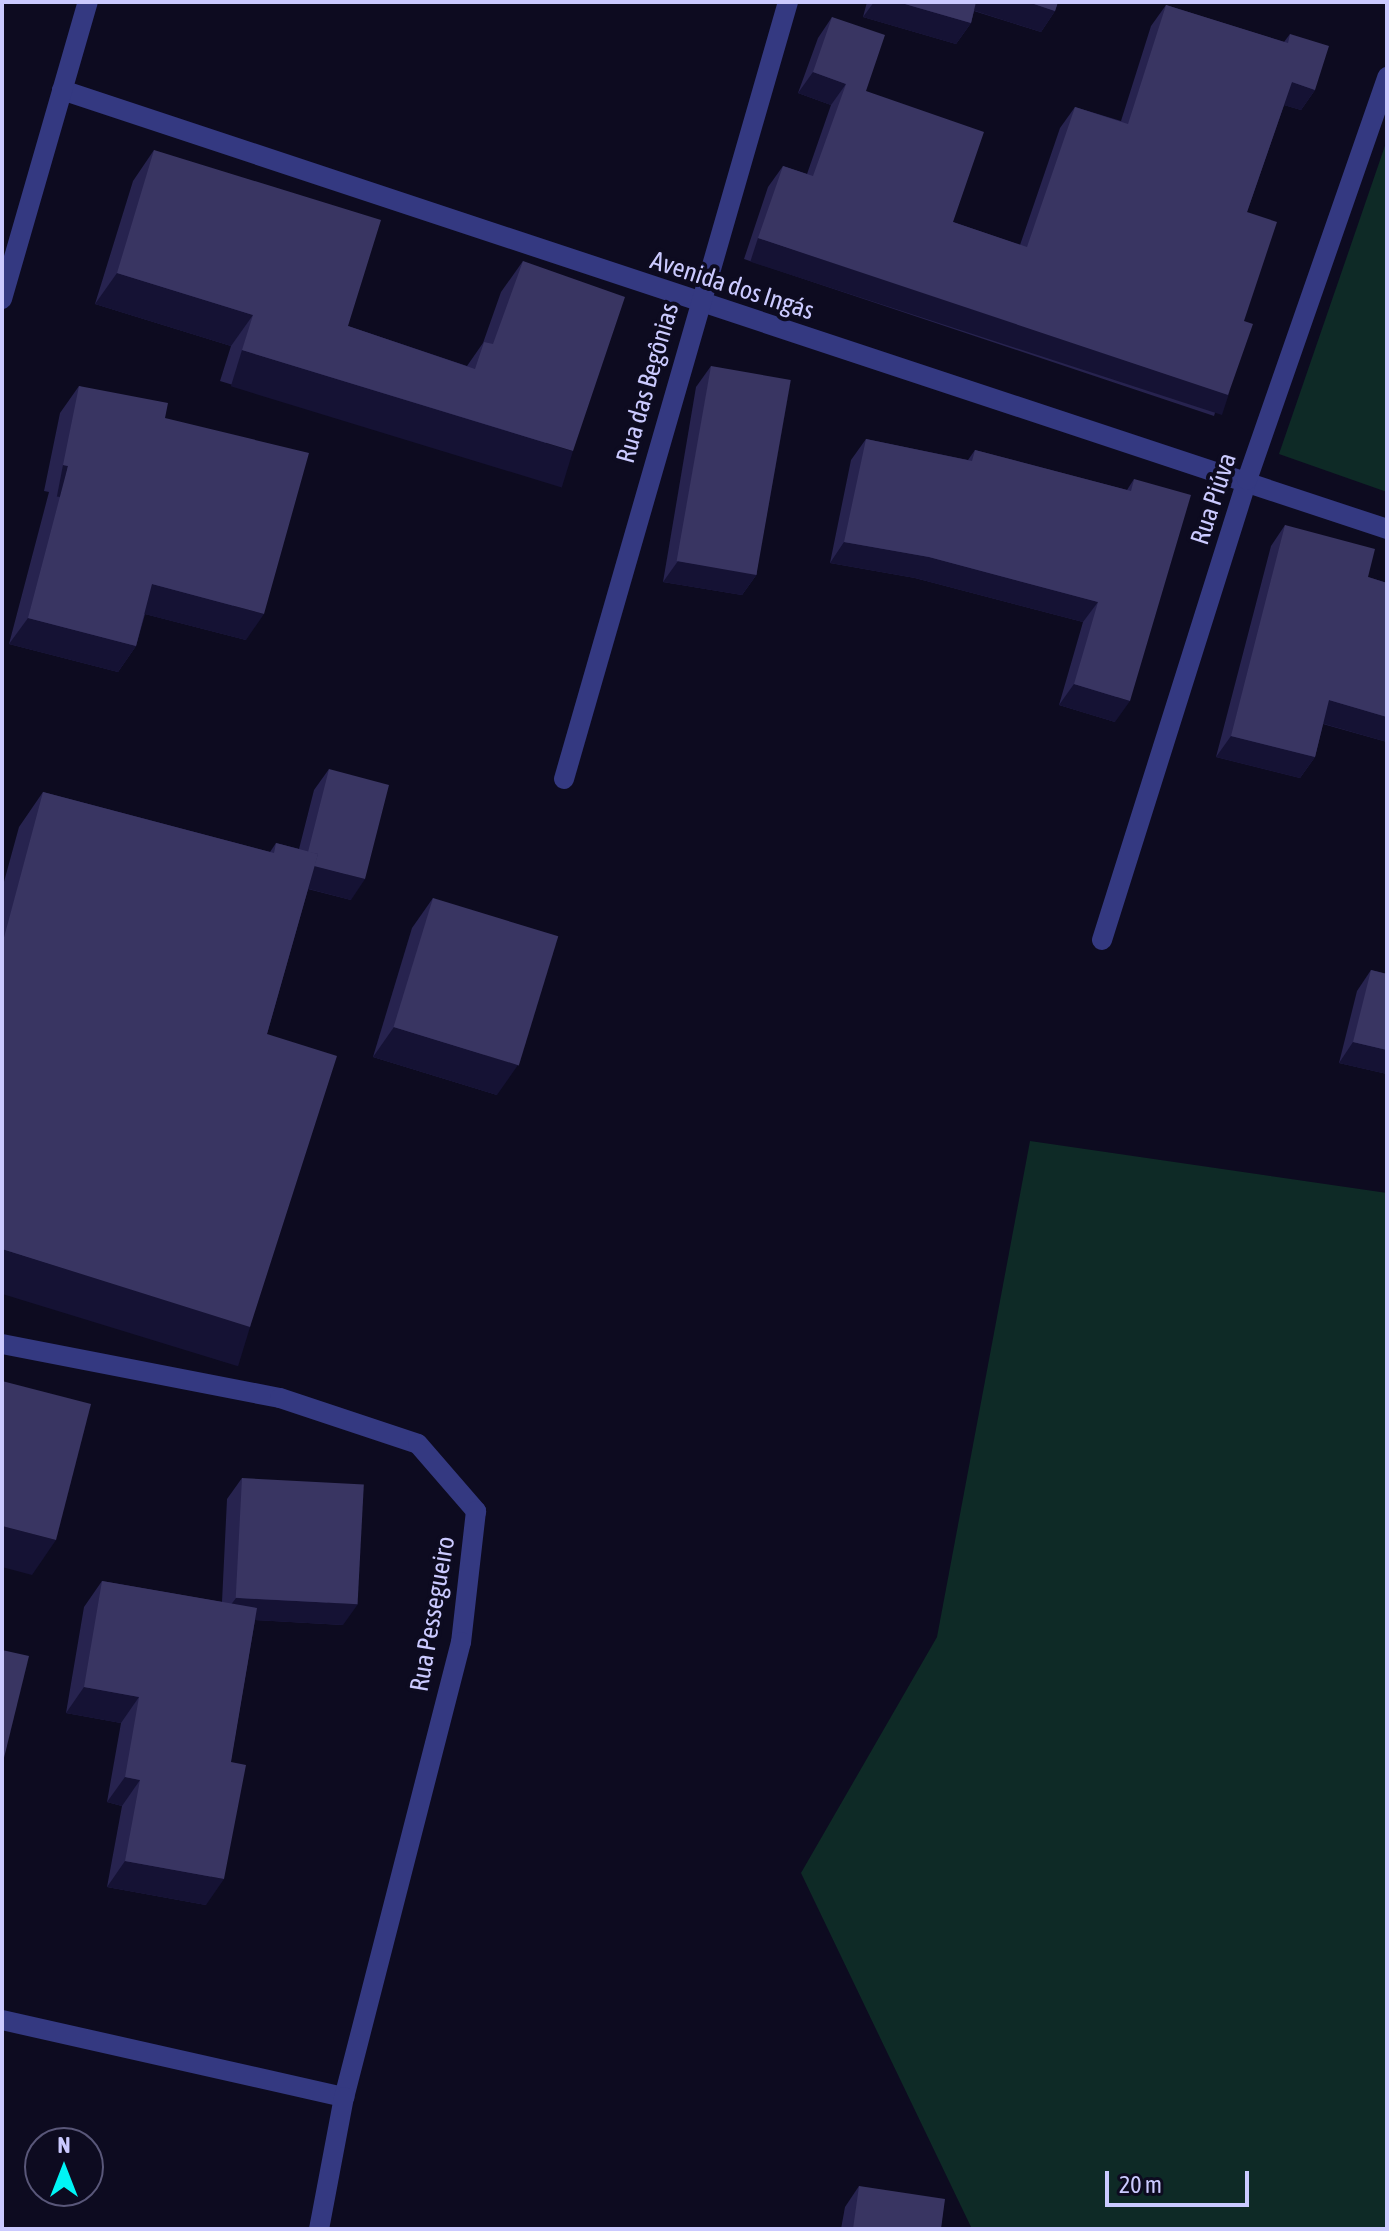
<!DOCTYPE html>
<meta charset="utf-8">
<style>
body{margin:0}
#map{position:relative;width:1389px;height:2231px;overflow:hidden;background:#0d0b20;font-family:"Asap Condensed",sans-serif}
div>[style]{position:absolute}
.green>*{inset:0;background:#0e2a26}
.service>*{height:20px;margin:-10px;padding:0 10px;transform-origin:10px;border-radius:10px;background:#343981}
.minor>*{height:20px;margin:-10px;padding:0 10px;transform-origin:10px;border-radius:10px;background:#343981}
.wall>*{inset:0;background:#27234f}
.shaded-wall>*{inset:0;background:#151234;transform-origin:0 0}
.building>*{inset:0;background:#393562;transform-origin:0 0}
span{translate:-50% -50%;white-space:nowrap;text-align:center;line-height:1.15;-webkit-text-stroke:8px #0d0b20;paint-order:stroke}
.street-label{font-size:26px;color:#cbcaff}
.frame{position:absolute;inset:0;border:4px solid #cbcaff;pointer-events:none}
.north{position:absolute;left:24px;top:2127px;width:80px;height:80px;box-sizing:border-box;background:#0d0b20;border:2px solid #595779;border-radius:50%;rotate:0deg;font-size:22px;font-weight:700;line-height:32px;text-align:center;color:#cbcaff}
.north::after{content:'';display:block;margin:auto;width:28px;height:36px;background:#00f5f5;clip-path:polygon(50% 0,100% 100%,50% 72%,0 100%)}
.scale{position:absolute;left:1105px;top:2171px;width:144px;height:36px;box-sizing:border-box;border:4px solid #cbcaff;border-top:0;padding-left:10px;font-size:24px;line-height:28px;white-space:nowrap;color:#cbcaff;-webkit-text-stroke:6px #0d0b20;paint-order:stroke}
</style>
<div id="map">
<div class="green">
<div style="clip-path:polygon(1387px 140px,1387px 492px,1279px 454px)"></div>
<div style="clip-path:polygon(1030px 1141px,1387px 1193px,1387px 2229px,972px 2229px,801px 1873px,937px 1637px)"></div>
</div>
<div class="service">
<div style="left:2px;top:2020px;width:351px;rotate:12.7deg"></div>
</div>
<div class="minor">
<div style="left:62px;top:90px;width:1396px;rotate:18.33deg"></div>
<div style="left:2px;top:299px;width:309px;rotate:-73.9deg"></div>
<div style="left:564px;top:779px;width:809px;rotate:-73.92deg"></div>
<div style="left:1102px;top:940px;width:482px;rotate:-72.5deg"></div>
<div style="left:1247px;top:480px;width:427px;rotate:-70.8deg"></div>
<div style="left:2px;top:1344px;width:283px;rotate:11deg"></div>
<div style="left:280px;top:1398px;width:145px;rotate:18.4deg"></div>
<div style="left:418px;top:1444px;width:89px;rotate:49.1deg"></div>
<div style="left:476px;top:1511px;width:132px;rotate:96.5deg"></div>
<div style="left:461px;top:1642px;width:470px;rotate:104.4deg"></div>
<div style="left:344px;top:2097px;width:134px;rotate:100.7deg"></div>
</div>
<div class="wall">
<div style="clip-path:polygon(867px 2px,1058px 2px,1055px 11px,1041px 32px,974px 11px,971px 23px,956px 44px,863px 17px)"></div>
<div style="clip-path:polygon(1166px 5px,1284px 42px,1290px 34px,1315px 90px,1301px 110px,1284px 105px,1247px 212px,1244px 321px,1214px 416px,744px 259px,768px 187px,783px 166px,807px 174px,831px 105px,798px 93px,818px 38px,832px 17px,866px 91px,953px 222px,1020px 245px,1060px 128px,1075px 107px,1121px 121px,1151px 26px)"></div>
<div style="clip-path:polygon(154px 150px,348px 326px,467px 366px,483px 343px,501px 292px,523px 261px,551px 482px,220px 381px,231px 346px,95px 304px,133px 181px)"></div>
<div style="clip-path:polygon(711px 366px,757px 574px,742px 595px,663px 582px,696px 387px)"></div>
<div style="clip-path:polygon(79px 386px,165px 418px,246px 640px,145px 614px,136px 646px,118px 672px,9px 644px,49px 492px,44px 491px,60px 413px)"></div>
<div style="clip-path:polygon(866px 439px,968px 460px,975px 450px,1127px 490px,1134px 479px,1115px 722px,1059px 705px,1083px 622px,915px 578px,830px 563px,851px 460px)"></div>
<div style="clip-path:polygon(1285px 525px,1368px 577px,1387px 583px,1387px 742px,1323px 724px,1315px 757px,1300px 778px,1216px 757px,1271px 546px)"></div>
<div style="clip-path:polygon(329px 769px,351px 900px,308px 889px,267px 1034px,250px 1327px,226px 1362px,2px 1292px,2px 889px,19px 827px,43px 792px,270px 852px,276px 843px,299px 849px,314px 790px)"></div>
<div style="clip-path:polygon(433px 898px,497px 1095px,373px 1057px,412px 928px)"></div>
<div style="clip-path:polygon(1371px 970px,1387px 974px,1387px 1074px,1339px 1063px,1357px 991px)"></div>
<div style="clip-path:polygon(242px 1478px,343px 1625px,255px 1620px,206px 1905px,107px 1887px,122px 1806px,107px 1802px,121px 1723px,66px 1713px,84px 1607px,102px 1581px,222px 1602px,227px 1499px)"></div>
<div style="clip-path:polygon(859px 2186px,941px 2229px,841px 2229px,845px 2207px)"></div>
</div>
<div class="shaded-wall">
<div style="clip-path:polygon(874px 2px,898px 2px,971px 23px,956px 44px,863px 17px)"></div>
<div style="clip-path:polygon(970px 2px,1028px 2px,1055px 11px,1041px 32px,966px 8px)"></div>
<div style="clip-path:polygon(813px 72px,846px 84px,831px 105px,798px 93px)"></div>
<div style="clip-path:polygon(1292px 82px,1315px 90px,1301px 110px,1277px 103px)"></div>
<div style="left:758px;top:238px;width:496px;height:25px;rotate:18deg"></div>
<div style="clip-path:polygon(117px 273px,253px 315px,231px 346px,95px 304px)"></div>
<div style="left:242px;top:350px;width:346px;height:38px;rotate:17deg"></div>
<div style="left:63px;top:465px;width:5px;height:32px;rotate:11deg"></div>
<div style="clip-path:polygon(844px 542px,929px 557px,1098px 602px,1083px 622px,915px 578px,830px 563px)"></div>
<div style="clip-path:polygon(678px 561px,757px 574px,742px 595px,663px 582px)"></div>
<div style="clip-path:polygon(152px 584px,264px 614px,246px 640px,133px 611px)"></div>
<div style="clip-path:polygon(28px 618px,136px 646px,118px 672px,9px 644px)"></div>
<div style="clip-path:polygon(1074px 684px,1130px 701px,1115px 722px,1059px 705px)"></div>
<div style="clip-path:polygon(1329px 700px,1387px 717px,1387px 742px,1314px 721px)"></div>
<div style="clip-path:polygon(1231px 736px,1315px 757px,1300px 778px,1216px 757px)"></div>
<div style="clip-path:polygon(305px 863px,365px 879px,351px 900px,290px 884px)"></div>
<div style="clip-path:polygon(394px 1027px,518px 1065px,497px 1095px,373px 1057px)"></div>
<div style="clip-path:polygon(1353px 1042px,1387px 1050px,1387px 1074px,1339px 1063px)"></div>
<div style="left:2px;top:1249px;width:260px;height:43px;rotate:17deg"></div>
<div style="clip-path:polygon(2px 1526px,56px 1540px,32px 1575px,2px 1567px)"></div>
<div style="clip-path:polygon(236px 1598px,358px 1604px,343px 1625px,221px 1618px)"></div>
<div style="clip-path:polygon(84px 1687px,139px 1697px,121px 1723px,66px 1713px)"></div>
<div style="clip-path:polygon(125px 1777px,140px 1780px,122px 1806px,107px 1802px)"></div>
<div style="clip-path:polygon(125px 1861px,224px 1879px,206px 1905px,107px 1887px)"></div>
</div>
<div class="building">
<div style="clip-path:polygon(898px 2px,976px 2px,971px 23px)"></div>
<div style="clip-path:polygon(1028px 2px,1058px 2px,1055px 11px)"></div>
<div style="clip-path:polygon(1166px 5px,1288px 43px,1290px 34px,1329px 46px,1315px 90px,1292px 82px,1247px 212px,1277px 222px,1244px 321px,1253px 324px,1228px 395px,758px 238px,783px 166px,813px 176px,846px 84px,813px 72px,832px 17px,885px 35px,866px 91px,984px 132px,953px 222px,1027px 247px,1075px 107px,1128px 124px)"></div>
<div style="clip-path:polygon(154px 150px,381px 220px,348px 326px,475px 369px,484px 342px,493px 344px,523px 261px,625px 297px,573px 451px,242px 350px,253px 315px,117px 273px)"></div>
<div style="left:711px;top:366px;width:81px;height:198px;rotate:10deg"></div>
<div style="clip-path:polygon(79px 386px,168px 403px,165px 418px,309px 453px,264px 614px,152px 584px,136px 646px,28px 618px,68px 466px,63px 465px)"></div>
<div style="clip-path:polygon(866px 439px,972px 461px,975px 450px,1131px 491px,1134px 479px,1191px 495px,1130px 701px,1074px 684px,1098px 602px,929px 557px,844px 542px)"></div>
<div style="clip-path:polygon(1285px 525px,1375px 549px,1368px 577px,1387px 583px,1387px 717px,1329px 700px,1315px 757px,1231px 736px)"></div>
<div style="clip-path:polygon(329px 769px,389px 785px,365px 879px,314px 866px,318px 854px,308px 852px)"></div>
<div style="clip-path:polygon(43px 792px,274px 853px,276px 843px,318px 854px,267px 1034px,337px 1056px,250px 1327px,2px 1249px,2px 945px)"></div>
<div style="left:433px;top:898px;width:131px;height:135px;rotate:17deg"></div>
<div style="clip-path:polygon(1371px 970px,1387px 974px,1387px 1050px,1353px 1042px)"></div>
<div style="clip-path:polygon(2px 1381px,91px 1404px,56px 1540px,2px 1526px)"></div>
<div style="left:242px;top:1478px;width:122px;height:120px;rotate:3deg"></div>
<div style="clip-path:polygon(102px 1581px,257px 1608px,231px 1762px,246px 1765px,224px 1879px,125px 1861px,140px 1780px,125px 1777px,139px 1697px,84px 1687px)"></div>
<div style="clip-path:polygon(2px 1650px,29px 1656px,2px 1766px)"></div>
<div style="clip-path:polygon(859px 2186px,945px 2199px,941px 2229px,853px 2229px)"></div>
</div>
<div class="street-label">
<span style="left:732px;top:286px;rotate:18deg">Avenida dos Ingás</span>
<span style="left:648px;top:383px;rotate:-74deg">Rua das Begônias</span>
<span style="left:1214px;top:499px;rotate:-72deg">Rua Piúva</span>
<span style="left:433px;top:1614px;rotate:-80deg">Rua Pessegueiro</span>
</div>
<div class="frame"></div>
<div class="north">N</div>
<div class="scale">20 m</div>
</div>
